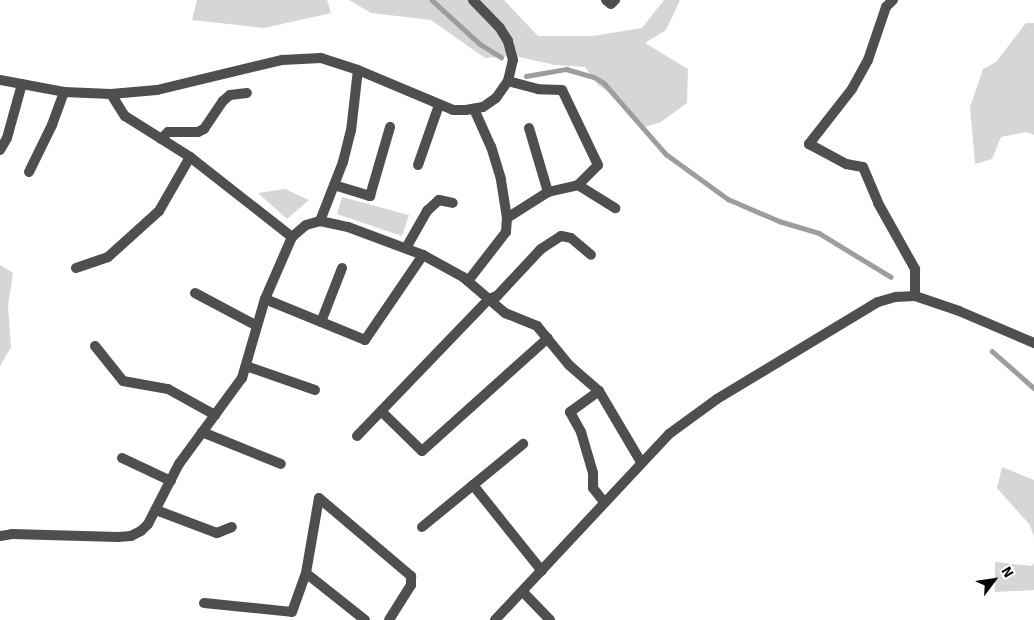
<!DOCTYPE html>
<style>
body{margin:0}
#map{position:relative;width:1034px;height:620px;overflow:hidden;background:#fff;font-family:Signika,sans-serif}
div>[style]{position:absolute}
.green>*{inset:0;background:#d6d6d6}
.stream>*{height:4.5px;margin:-2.25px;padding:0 2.25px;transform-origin:2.25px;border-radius:2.25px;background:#9d9d9d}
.minor>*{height:10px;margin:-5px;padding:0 5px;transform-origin:5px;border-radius:5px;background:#4f4f4f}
.tertiary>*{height:10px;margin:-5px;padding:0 5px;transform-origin:5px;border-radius:5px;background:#4f4f4f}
span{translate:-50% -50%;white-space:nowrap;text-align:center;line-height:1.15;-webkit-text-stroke:4.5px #fff;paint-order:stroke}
.north{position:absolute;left:969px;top:555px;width:50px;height:50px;-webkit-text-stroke:4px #fff;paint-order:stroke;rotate:59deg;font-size:14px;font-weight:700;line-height:20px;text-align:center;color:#000}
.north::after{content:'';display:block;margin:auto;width:18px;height:22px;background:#000;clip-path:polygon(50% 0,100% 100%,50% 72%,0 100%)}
</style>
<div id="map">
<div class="green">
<div style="clip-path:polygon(197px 0,327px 0,331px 13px,264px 28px,192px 20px)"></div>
<div style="clip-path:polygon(349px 0,504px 0,538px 36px,593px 36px,642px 28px,664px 0,680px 0,666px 30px,645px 43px,688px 69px,687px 103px,661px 122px,644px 127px,621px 99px,599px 86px,585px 67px,555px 65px,515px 56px,485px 58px,431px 20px,371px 13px)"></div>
<div style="clip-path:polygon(1026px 23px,1034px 23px,1034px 135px,1026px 132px,1001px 137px,992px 159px,975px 164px,970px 107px,983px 69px,996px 62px)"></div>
<div style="clip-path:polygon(285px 189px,309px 200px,287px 219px,258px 193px)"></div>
<div style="clip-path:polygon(342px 197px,409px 215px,402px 236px,337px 214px)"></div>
<div style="clip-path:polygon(0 265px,13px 273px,8px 306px,11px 347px,0 366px)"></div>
<div style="clip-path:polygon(1002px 467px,1034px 480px,1034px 537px,1030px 525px,997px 488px)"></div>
<div style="clip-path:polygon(995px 562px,1032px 566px,1034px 563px,1034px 590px,995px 592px)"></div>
</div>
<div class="stream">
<div style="left:432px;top:0;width:65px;rotate:42.5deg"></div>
<div style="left:480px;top:44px;width:25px;rotate:32deg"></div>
<div style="left:526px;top:76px;width:41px;rotate:-9.9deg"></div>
<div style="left:566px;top:69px;width:29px;rotate:16deg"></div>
<div style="left:594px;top:77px;width:12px;rotate:31deg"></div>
<div style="left:604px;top:83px;width:94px;rotate:48.9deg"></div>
<div style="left:666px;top:154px;width:77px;rotate:36deg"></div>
<div style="left:728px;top:199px;width:56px;rotate:23.3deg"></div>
<div style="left:779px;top:221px;width:42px;rotate:16.7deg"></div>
<div style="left:819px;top:233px;width:84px;rotate:31.4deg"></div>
<div style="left:992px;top:351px;width:56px;rotate:41.4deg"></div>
</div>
<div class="minor">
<div style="left:606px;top:0;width:6px;rotate:39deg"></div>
<div style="left:611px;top:4px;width:6px;rotate:-45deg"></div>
<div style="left:893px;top:0;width:10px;rotate:135deg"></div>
<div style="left:886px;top:7px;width:56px;rotate:108.8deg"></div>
<div style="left:868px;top:60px;width:33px;rotate:119deg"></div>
<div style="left:852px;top:89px;width:70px;rotate:128deg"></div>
<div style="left:809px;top:144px;width:42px;rotate:28.4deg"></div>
<div style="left:846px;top:164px;width:17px;rotate:10deg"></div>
<div style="left:863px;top:167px;width:39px;rotate:67deg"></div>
<div style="left:878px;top:203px;width:76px;rotate:60.7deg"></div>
<div style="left:915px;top:269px;width:27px;rotate:90deg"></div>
<div style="left:0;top:80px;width:65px;rotate:10.6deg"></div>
<div style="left:64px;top:92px;width:47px;rotate:2.4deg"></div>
<div style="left:111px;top:94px;width:46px;rotate:-5deg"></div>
<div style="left:157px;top:90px;width:129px;rotate:-13.5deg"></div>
<div style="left:282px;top:60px;width:39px;rotate:-3deg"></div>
<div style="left:321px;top:58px;width:39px;rotate:18deg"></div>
<div style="left:358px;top:70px;width:103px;rotate:22.8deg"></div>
<div style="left:453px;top:110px;width:13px"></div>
<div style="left:466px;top:110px;width:17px;rotate:-10deg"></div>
<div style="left:483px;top:107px;width:16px;rotate:-35deg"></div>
<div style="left:496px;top:98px;width:21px;rotate:-55deg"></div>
<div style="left:508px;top:81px;width:22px;rotate:-77deg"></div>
<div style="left:513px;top:60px;width:20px;rotate:-105deg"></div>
<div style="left:508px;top:41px;width:15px;rotate:-122deg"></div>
<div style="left:500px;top:28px;width:39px;rotate:-134deg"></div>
<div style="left:111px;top:94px;width:26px;rotate:58deg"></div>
<div style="left:125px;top:116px;width:77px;rotate:32.2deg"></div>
<div style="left:190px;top:157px;width:130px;rotate:38.1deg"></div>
<div style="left:529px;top:128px;width:67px;rotate:73.5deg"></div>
<div style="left:161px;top:139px;width:10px;rotate:-45deg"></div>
<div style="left:168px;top:132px;width:30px"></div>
<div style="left:198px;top:132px;width:7px;rotate:-27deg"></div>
<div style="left:204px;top:129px;width:34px;rotate:-56deg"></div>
<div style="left:223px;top:101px;width:9px;rotate:-41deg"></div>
<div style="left:230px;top:95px;width:17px;rotate:-7deg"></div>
<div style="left:0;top:150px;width:14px;rotate:-60deg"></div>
<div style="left:7px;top:138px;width:56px;rotate:-74.5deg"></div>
<div style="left:418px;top:165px;width:64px;rotate:-70.7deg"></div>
<div style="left:29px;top:172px;width:52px;rotate:-63.9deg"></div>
<div style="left:52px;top:125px;width:35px;rotate:-70deg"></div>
<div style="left:334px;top:185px;width:38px;rotate:17deg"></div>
<div style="left:370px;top:196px;width:72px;rotate:-73.8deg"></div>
<div style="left:578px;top:185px;width:44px;rotate:31.9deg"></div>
<div style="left:507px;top:218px;width:49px;rotate:-32.4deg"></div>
<div style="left:548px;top:192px;width:31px;rotate:-13deg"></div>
<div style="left:578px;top:185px;width:28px;rotate:-45deg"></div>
<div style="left:598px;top:165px;width:83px;rotate:-115.6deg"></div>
<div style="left:562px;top:90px;width:24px;rotate:-178deg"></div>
<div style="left:538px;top:89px;width:31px;rotate:-165deg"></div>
<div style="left:320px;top:221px;width:63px;rotate:-68.7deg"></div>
<div style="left:343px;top:162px;width:32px;rotate:-76deg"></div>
<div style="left:351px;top:131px;width:61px;rotate:-83.5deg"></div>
<div style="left:406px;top:248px;width:43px;rotate:-60.4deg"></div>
<div style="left:427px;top:211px;width:16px;rotate:-43deg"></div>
<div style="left:439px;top:200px;width:14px;rotate:12deg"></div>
<div style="left:76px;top:268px;width:34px;rotate:-19deg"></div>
<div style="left:108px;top:257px;width:69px;rotate:-42deg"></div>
<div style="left:159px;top:211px;width:62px;rotate:-60.1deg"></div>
<div style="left:468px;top:281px;width:62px;rotate:-52.2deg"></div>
<div style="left:506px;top:232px;width:14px;rotate:-86deg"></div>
<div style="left:507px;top:218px;width:39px;rotate:-99deg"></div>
<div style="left:501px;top:179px;width:34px;rotate:-107deg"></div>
<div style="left:491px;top:147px;width:42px;rotate:-114.1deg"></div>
<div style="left:195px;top:293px;width:70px;rotate:28deg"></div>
<div style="left:265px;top:299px;width:108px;rotate:22.3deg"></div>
<div style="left:365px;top:340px;width:103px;rotate:-55.7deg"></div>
<div style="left:321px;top:322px;width:58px;rotate:-68.7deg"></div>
<div style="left:95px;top:346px;width:45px;rotate:51.3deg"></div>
<div style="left:123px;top:381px;width:46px;rotate:10.1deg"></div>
<div style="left:168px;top:389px;width:54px;rotate:29deg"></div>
<div style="left:246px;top:366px;width:73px;rotate:19.2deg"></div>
<div style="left:599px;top:391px;width:36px;rotate:144deg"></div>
<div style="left:570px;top:412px;width:23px;rotate:61deg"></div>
<div style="left:581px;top:432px;width:43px;rotate:73.7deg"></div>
<div style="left:593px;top:473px;width:15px;rotate:90deg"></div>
<div style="left:593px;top:488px;width:18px;rotate:52deg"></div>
<div style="left:382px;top:412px;width:56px;rotate:44.3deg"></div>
<div style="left:422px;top:451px;width:169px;rotate:-41.9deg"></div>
<div style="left:202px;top:432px;width:85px;rotate:22.1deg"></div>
<div style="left:357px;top:436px;width:190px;rotate:-46.1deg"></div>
<div style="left:489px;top:299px;width:9px;rotate:-21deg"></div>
<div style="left:497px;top:296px;width:64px;rotate:-46.9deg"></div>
<div style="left:541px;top:249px;width:24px;rotate:-33deg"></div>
<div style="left:561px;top:236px;width:10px;rotate:11deg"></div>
<div style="left:571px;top:238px;width:26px;rotate:40deg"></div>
<div style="left:122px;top:458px;width:54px;rotate:25.1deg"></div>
<div style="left:473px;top:485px;width:110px;rotate:51.3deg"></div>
<div style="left:156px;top:510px;width:65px;rotate:20.7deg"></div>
<div style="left:217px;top:533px;width:16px;rotate:-22deg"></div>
<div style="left:422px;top:527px;width:131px;rotate:-39.4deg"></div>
<div style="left:0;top:536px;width:12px;rotate:-9deg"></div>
<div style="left:12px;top:534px;width:106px;rotate:1.6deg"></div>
<div style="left:118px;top:537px;width:13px;rotate:-4deg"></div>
<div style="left:131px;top:536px;width:11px;rotate:-27deg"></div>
<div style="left:141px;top:531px;width:10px;rotate:-45deg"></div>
<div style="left:148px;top:524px;width:68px;rotate:-62.7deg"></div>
<div style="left:179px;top:464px;width:107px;rotate:-53.8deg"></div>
<div style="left:242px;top:378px;width:82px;rotate:-73.8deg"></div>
<div style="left:265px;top:299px;width:68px;rotate:-66.5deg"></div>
<div style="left:292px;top:237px;width:18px;rotate:-41deg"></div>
<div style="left:306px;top:225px;width:15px;rotate:-16deg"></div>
<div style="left:320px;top:221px;width:29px;rotate:12deg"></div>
<div style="left:348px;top:227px;width:80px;rotate:20.5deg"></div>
<div style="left:423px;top:255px;width:46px;rotate:28.8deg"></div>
<div style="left:463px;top:277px;width:55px;rotate:40.6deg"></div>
<div style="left:505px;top:313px;width:35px;rotate:22deg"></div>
<div style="left:537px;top:326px;width:50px;rotate:50.6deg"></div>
<div style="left:569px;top:365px;width:40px;rotate:41deg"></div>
<div style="left:599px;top:391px;width:82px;rotate:59.4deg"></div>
<div style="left:523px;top:592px;width:39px;rotate:46deg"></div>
<div style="left:204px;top:603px;width:88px;rotate:5.8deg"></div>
<div style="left:292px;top:612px;width:41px;rotate:-70.3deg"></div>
<div style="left:365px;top:620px;width:75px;rotate:-141.5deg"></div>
<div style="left:306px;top:573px;width:76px;rotate:-80.2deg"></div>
<div style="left:319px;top:498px;width:121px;rotate:40.3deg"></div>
<div style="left:411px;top:576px;width:9px;rotate:90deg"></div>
<div style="left:411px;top:585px;width:41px;rotate:122.2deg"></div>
</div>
<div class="tertiary">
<div style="left:495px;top:620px;width:255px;rotate:-46.9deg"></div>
<div style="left:669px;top:434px;width:59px;rotate:-36.1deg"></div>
<div style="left:717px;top:399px;width:188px;rotate:-31.1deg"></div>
<div style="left:878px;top:302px;width:19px;rotate:-16deg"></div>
<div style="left:896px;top:297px;width:19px;rotate:-3deg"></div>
<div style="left:915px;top:296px;width:46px;rotate:18.8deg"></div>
<div style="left:959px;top:311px;width:82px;rotate:23.1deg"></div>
</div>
<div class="north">N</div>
</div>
